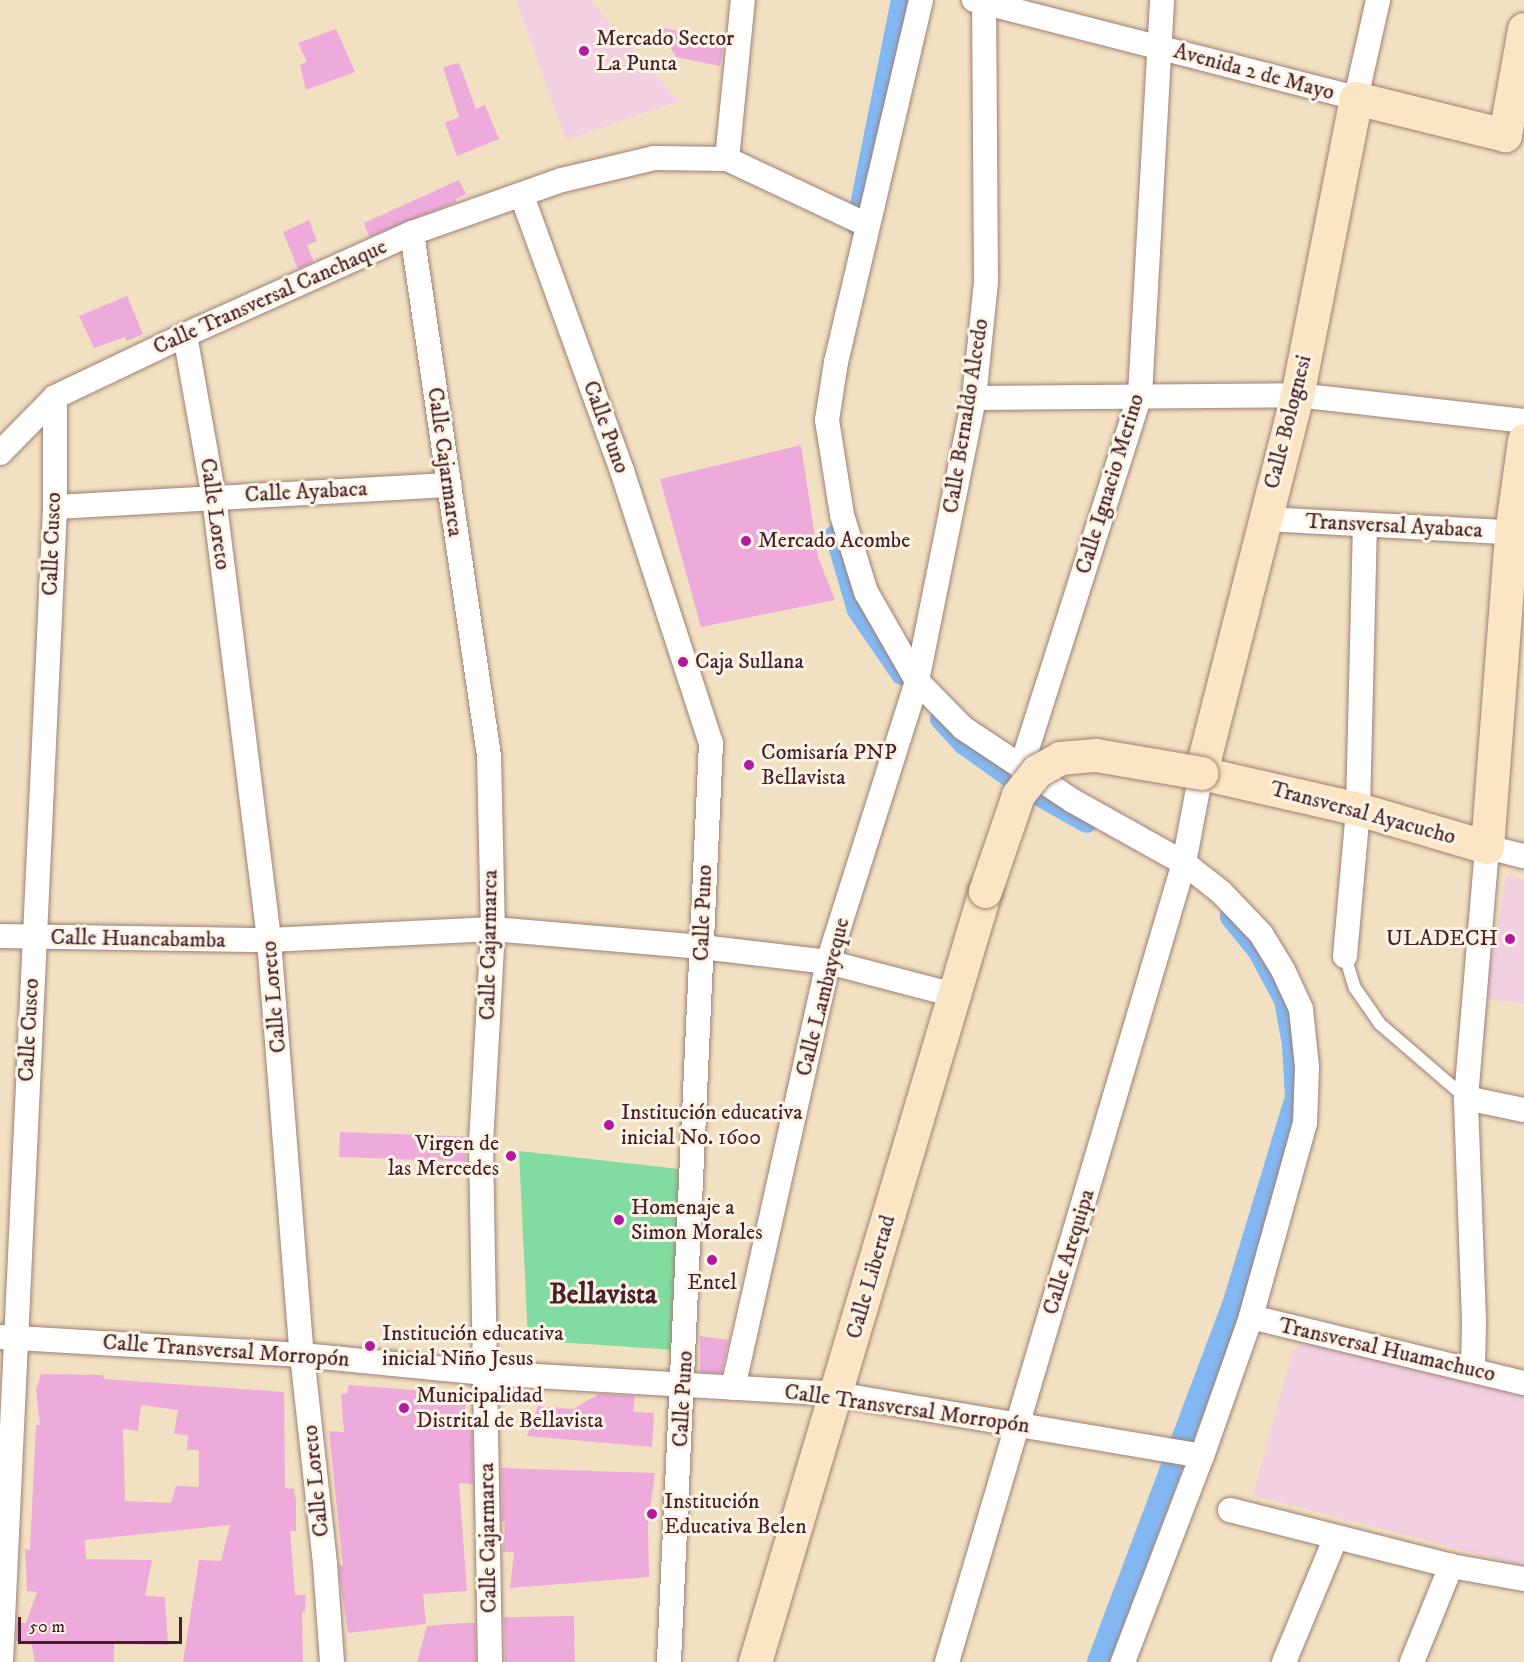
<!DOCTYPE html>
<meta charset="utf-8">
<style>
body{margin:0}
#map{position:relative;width:1524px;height:1662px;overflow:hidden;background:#f2e0c2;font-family:"IM FELL DW Pica",serif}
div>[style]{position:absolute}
.built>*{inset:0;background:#f2cfe1}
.green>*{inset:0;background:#82dba0}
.canal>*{height:22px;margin:-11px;padding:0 11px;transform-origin:11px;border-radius:11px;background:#83b7f1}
.building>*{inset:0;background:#efaadc;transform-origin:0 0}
.roads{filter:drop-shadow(0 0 2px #9e8076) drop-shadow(0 0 2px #9e8076)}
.service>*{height:12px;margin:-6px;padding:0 6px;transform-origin:6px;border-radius:6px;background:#fff}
.minor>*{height:24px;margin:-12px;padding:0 12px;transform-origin:12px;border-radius:12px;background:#fff}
.secondary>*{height:33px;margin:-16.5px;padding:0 16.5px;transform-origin:16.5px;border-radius:16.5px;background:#fce5c4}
.bridges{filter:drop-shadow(0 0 2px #9e8076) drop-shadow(0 0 2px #9e8076)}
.secondary-bridge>*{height:33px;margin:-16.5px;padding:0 16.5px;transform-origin:16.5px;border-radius:16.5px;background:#fce5c4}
.dots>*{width:16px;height:16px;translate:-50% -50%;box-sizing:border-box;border:3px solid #fcf5e5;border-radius:50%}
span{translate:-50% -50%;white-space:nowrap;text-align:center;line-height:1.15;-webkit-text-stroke:6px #fcf5e5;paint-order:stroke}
.poi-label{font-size:22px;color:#4a1f2b}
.left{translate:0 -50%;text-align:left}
.right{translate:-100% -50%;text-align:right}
.street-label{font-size:22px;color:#4a1f2b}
.district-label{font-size:28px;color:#4a1f2b;font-weight:700}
.scale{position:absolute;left:18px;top:1617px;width:164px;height:27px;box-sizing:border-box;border:3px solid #4a1f2b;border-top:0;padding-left:8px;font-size:18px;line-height:21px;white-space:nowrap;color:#4a1f2b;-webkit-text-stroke:4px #fcf5e5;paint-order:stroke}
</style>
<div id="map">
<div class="built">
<div style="clip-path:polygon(516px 0,590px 0,679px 101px,566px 140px)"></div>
<div style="clip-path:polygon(1506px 875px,1524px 879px,1524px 1004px,1485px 998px)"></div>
<div style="clip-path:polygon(1309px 1341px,1524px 1393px,1524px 1566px,1253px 1495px,1292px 1352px)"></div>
</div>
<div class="green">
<div style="clip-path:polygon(519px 1151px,679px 1169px,675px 1350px,528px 1340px)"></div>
</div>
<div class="canal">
<div style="left:857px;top:225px;width:229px;rotate:-78.7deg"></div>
<div style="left:836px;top:535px;width:78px;rotate:73.7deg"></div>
<div style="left:858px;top:610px;width:78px;rotate:55.5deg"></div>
<div style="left:941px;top:719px;width:33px;rotate:47deg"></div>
<div style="left:963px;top:743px;width:74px;rotate:35.6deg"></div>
<div style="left:1023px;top:786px;width:73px;rotate:29.4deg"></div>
<div style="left:1098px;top:1662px;width:379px;rotate:-69.3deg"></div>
<div style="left:1232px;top:1308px;width:220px;rotate:-73.1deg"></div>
<div style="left:1296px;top:1098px;width:54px;rotate:-93.2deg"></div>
<div style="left:1293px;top:1044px;width:45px;rotate:-100.3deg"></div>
<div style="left:1285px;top:1000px;width:57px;rotate:-118.4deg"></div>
<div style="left:1258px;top:950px;width:43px;rotate:-129.3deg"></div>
</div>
<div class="building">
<div style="clip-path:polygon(658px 27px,725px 40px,720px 66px,676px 57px)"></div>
<div style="clip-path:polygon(336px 29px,355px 72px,306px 90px,300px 65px,307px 62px,298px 43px)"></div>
<div style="clip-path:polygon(459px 63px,476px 109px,485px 105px,499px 139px,457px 156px,445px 123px,459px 117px,443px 67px)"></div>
<div style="clip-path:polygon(459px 180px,466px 194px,456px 199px,456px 202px,369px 237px,364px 223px)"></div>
<div style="clip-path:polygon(309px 220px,317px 241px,307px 245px,314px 262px,298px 269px,283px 232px)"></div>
<div style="clip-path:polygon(127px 296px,143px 334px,127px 341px,125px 337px,94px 348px,79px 316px)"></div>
<div style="clip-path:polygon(801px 445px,818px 557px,835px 600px,701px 627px,660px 479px)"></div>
<div style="left:340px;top:1132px;width:127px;height:25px;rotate:2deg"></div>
<div style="clip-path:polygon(700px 1336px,729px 1340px,721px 1373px,700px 1372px)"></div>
<div style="clip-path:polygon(evenodd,41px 1374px,103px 1375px,104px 1379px,284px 1392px,285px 1488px,294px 1489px,296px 1501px,296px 1531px,290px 1531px,295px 1595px,306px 1595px,305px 1612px,302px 1612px,303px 1662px,183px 1662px,199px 1560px,221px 1561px,230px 1525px,85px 1540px,86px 1559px,152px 1560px,145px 1596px,165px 1597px,168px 1645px,114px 1644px,114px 1662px,35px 1662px,31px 1642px,16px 1641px,17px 1623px,26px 1623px,37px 1592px,27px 1591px,25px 1549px,30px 1550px,36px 1425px,40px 1425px,36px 1390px,41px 1374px,141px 1405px,178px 1410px,174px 1434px,188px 1435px,187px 1450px,199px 1450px,199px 1487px,176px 1486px,171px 1503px,125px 1501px,123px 1429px,138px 1431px,141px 1405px)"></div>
<div style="clip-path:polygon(349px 1385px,466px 1394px,465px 1422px,472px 1423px,473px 1484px,459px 1483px,467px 1591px,423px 1594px,426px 1624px,348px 1633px,340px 1579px,339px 1565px,343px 1566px,329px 1431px,344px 1432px,341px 1394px,347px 1394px)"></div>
<div style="clip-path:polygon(599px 1394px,635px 1396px,633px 1412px,654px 1413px,652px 1447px,527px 1436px,538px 1406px,573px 1409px)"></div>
<div style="clip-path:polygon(501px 1468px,655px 1473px,648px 1525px,649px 1577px,510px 1588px,514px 1552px,503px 1552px,505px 1522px,502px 1522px)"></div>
<div style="left:574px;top:1616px;width:46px;height:70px;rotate:89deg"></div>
<div style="clip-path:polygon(461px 1623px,475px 1623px,476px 1662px,417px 1662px,427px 1626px)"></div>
</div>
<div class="roads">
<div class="service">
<div style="left:1345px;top:956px;width:34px;rotate:73deg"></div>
<div style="left:1355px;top:988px;width:44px;rotate:55.2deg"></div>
<div style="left:1380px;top:1024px;width:113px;rotate:40.7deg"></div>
</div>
<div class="minor">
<div style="left:921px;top:0;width:372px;rotate:103.2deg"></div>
<div style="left:836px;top:362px;width:59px;rotate:98.8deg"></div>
<div style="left:827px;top:420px;width:96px;rotate:81deg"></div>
<div style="left:842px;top:515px;width:81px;rotate:72.7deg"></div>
<div style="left:866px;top:592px;width:103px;rotate:60.2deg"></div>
<div style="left:917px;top:681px;width:66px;rotate:45.6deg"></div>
<div style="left:963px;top:728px;width:132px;rotate:33.6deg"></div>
<div style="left:1073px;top:801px;width:127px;rotate:29.2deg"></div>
<div style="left:1184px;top:863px;width:47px;rotate:38.1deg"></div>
<div style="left:1221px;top:892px;width:58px;rotate:46.4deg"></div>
<div style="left:1261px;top:934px;width:42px;rotate:58.6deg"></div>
<div style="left:1283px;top:970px;width:43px;rotate:65.2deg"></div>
<div style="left:1301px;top:1009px;width:58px;rotate:84.1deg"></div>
<div style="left:1307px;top:1067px;width:56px;rotate:92deg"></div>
<div style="left:1305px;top:1123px;width:201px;rotate:105.6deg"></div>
<div style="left:1251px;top:1317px;width:147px;rotate:109.4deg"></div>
<div style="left:1202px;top:1456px;width:221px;rotate:111deg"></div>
<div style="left:974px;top:0;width:394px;rotate:14.4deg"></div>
<div style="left:1356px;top:98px;width:100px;rotate:-77.3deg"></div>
<div style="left:727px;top:159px;width:160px;rotate:-84.3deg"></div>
<div style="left:522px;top:196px;width:293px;rotate:70deg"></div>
<div style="left:622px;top:471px;width:286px;rotate:71.9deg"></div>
<div style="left:711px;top:743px;width:920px;rotate:92.62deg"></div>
<div style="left:412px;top:233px;width:529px;rotate:81.62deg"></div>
<div style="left:489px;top:756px;width:173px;rotate:88.7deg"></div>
<div style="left:493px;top:929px;width:215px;rotate:93.2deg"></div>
<div style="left:481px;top:1144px;width:518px;rotate:89deg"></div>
<div style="left:185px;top:335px;width:165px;rotate:79.9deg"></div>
<div style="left:214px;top:497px;width:446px;rotate:82.9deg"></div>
<div style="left:269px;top:940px;width:416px;rotate:85.5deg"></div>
<div style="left:302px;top:1355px;width:210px;rotate:83.7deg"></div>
<div style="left:325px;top:1564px;width:98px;rotate:85.9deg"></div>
<div style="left:974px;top:398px;width:323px;rotate:-0.5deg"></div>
<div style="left:1297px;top:395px;width:228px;rotate:6.5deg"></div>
<div style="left:0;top:453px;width:78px;rotate:-45.5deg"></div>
<div style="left:55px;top:397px;width:144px;rotate:-25.5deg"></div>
<div style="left:185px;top:335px;width:249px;rotate:-24.2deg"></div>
<div style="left:412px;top:233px;width:159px;rotate:-19.5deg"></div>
<div style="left:562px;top:180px;width:95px;rotate:-13.4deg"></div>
<div style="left:654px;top:158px;width:73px;rotate:0.8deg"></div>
<div style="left:727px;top:159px;width:155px;rotate:25.2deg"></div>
<div style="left:55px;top:507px;width:395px;rotate:-3.2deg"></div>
<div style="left:1264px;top:519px;width:260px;rotate:3.1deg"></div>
<div style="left:1021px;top:768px;width:392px;rotate:-72.3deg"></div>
<div style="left:1140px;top:395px;width:396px;rotate:-86.8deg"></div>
<div style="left:0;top:936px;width:269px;rotate:0.9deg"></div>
<div style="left:269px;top:940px;width:224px;rotate:-2.8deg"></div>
<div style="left:493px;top:929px;width:210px;rotate:4.9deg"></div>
<div style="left:702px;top:947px;width:127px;rotate:6.8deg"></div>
<div style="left:828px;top:962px;width:131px;rotate:14.6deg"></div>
<div style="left:1345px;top:956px;width:148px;rotate:-84.9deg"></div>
<div style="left:1358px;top:809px;width:284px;rotate:-88.6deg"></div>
<div style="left:1466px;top:1098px;width:59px;rotate:11.7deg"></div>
<div style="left:1251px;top:1317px;width:281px;rotate:13.6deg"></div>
<div style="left:0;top:1337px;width:303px;rotate:3.4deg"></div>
<div style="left:302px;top:1355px;width:184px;rotate:5.6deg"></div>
<div style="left:485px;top:1373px;width:352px;rotate:3.4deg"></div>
<div style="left:836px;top:1394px;width:371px;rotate:9.6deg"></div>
<div style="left:1473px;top:1369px;width:49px;rotate:-88.8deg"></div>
<div style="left:1474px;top:1320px;width:222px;rotate:-92.1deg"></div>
<div style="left:1466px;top:1098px;width:252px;rotate:-85.2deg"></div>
<div style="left:1487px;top:847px;width:38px;rotate:14deg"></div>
<div style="left:733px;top:1388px;width:436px;rotate:-77.4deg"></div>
<div style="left:828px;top:962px;width:295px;rotate:-72.4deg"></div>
<div style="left:917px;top:681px;width:289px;rotate:-78.6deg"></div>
<div style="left:974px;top:398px;width:117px;rotate:-84.1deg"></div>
<div style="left:986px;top:282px;width:279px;rotate:-90.4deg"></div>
<div style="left:1230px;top:1510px;width:228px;rotate:14.2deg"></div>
<div style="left:1451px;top:1566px;width:74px;rotate:10.1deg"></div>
<div style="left:1px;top:1662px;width:1156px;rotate:-87.32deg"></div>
<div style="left:55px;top:507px;width:110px;rotate:-90deg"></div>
<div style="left:947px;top:1662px;width:833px;rotate:-73.48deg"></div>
<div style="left:1184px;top:863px;width:92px;rotate:-79.3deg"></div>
<div style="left:1284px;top:1662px;width:135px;rotate:-67.4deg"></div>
<div style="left:1412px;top:1662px;width:104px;rotate:-67.9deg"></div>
</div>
<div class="secondary">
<div style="left:1524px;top:29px;width:108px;rotate:100.2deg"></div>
<div style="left:1505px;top:135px;width:154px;rotate:-166.1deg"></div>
<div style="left:1356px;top:98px;width:303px;rotate:101.2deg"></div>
<div style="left:1297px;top:395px;width:390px;rotate:104.3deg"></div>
<div style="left:1201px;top:773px;width:161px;rotate:12.9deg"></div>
<div style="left:1358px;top:809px;width:134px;rotate:16.4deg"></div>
<div style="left:1487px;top:847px;width:315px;rotate:-85.6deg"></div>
<div style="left:1511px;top:533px;width:94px;rotate:-82deg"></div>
<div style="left:755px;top:1662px;width:805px;rotate:-73.39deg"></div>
</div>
</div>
<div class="bridges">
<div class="secondary-bridge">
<div style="left:985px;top:891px;width:102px;rotate:-71deg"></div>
<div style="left:1018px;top:795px;width:31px;rotate:-52deg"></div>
<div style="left:1037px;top:771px;width:26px;rotate:-29deg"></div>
<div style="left:1060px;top:758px;width:36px;rotate:-5deg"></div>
<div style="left:1096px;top:755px;width:107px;rotate:9.7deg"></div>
</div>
</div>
<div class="dots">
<div style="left:584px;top:51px;background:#b5179e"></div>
<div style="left:746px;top:541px;background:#b5179e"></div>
<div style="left:683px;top:662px;background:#b5179e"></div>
<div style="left:749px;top:765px;background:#b5179e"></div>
<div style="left:1510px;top:939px;background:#b5179e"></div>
<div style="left:609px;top:1125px;background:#b5179e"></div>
<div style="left:511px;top:1156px;background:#b5179e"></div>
<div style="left:619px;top:1220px;background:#b5179e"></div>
<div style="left:712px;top:1260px;background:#b5179e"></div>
<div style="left:370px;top:1346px;background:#b5179e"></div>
<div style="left:404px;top:1408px;background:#b5179e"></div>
<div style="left:652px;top:1514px;background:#b5179e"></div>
</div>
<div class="poi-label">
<span class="left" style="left:596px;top:51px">Mercado Sector<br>La Punta</span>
<span class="left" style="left:758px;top:541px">Mercado Acombe</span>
<span class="left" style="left:695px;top:662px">Caja Sullana</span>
<span class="left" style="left:761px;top:765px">Comisaría PNP<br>Bellavista</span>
<span class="right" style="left:1498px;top:939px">ULADECH</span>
<span class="left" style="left:621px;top:1125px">Institución educativa<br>inicial No. 1600</span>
<span class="right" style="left:499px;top:1156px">Virgen de<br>las Mercedes</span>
<span class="left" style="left:631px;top:1220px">Homenaje a<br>Simon Morales</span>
<span style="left:712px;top:1283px">Entel</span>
<span class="left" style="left:382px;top:1346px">Institución educativa<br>inicial Niño Jesus</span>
<span class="left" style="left:416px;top:1408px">Municipalidad<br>Distrital de Bellavista</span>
<span class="left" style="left:664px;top:1514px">Institución<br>Educativa Belen</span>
</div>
<div class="street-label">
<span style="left:1254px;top:72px;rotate:15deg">Avenida 2 de Mayo</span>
<span style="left:270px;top:297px;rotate:-24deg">Calle Transversal Canchaque</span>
<span style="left:966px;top:416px;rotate:-81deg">Calle Bernaldo Alcedo</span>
<span style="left:1288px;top:422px;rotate:-76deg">Calle Bolognesi</span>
<span style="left:606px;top:427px;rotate:70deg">Calle Puno</span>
<span style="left:445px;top:462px;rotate:82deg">Calle Cajarmarca</span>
<span style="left:1110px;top:484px;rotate:-73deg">Calle Ignacio Merino</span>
<span style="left:306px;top:492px;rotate:-3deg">Calle Ayabaca</span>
<span style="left:215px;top:514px;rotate:82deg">Calle Loreto</span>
<span style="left:1394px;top:526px;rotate:3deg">Transversal Ayabaca</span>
<span style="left:52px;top:544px;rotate:-88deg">Calle Cusco</span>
<span style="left:1363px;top:813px;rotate:15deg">Transversal Ayacucho</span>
<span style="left:703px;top:913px;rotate:-88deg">Calle Puno</span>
<span style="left:138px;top:939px;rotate:1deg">Calle Huancabamba</span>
<span style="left:489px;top:945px;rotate:-89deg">Calle Cajarmarca</span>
<span style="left:274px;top:997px;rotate:-95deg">Calle Loreto</span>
<span style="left:823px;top:997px;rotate:-76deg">Calle Lambayeque</span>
<span style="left:29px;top:1030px;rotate:-87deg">Calle Cusco</span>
<span style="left:1069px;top:1252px;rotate:-73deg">Calle Arequipa</span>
<span style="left:871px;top:1277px;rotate:-74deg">Calle Libertad</span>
<span style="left:1387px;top:1350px;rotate:13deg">Transversal Huamachuco</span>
<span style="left:226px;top:1351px;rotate:4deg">Calle Transversal Morropón</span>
<span style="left:683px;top:1399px;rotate:-87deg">Calle Puno</span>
<span style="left:907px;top:1409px;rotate:8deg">Calle Transversal Morropón</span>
<span style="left:316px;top:1481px;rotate:-96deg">Calle Loreto</span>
<span style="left:488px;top:1538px;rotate:-91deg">Calle Cajarmarca</span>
</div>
<div class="district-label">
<span style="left:603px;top:1295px">Bellavista</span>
</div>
<div class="scale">50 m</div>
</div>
